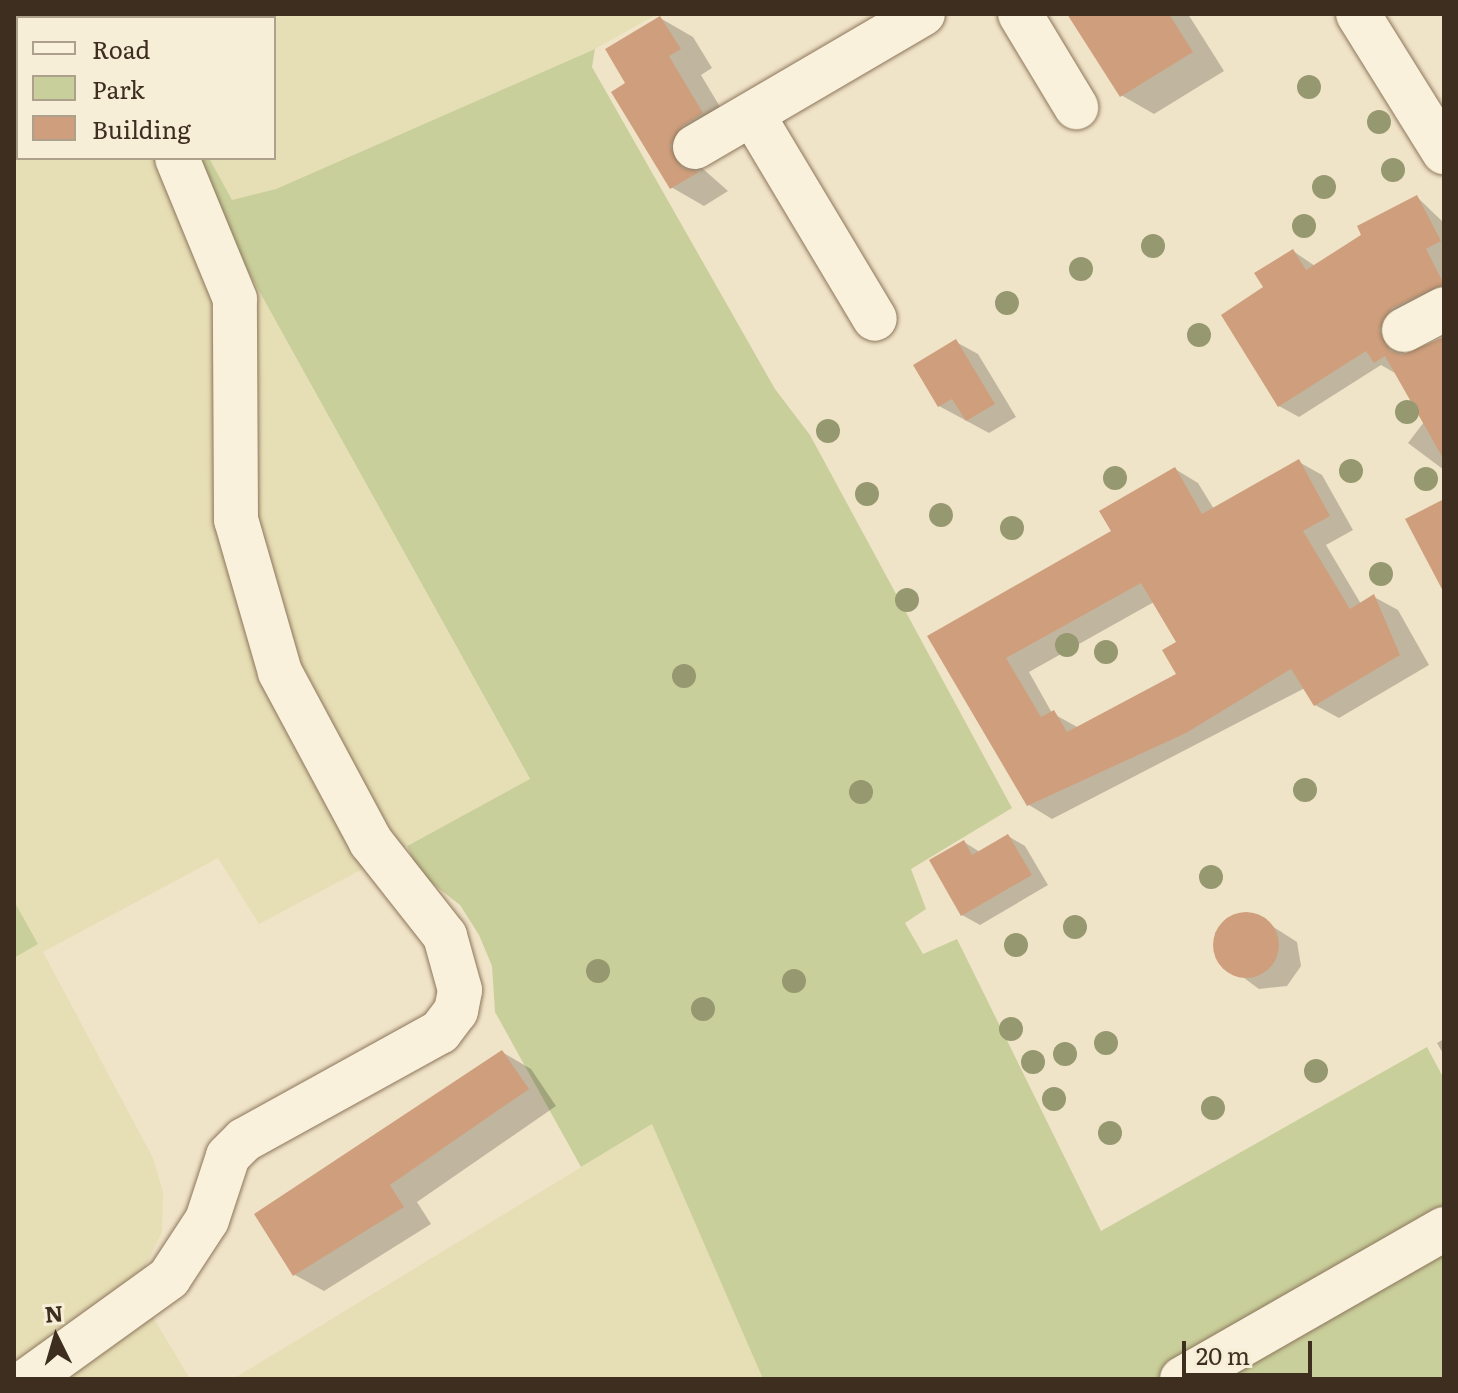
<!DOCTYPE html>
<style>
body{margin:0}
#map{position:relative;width:1458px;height:1393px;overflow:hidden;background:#f0e4c8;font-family:Literata,serif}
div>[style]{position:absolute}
.farmland>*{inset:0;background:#e6deb5}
.green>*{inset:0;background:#c9cf9b}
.shadow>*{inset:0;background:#0003}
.building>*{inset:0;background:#cf9f7d}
.round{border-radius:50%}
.roads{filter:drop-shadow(0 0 2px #8d765c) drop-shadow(0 0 2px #8d765c)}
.minor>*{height:44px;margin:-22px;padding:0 22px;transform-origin:22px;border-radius:22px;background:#faf1dc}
.trees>*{width:24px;height:24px;margin:-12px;border-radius:50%;background:#96986f}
span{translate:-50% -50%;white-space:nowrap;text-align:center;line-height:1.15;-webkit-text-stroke:7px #f7eed8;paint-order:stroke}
.frame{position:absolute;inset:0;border:16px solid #3d2e20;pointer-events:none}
.legend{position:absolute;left:16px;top:16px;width:260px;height:144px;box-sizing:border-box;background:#f7eed8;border:2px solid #ada18e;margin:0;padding:10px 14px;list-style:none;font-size:24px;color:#3d2e20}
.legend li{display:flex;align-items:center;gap:16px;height:40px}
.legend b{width:40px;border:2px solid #ada18e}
.north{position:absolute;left:16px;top:1297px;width:80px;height:80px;-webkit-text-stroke:6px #f7eed8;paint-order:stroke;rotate:355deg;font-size:22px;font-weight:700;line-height:32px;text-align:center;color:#3d2e20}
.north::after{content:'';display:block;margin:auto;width:28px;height:36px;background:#3d2e20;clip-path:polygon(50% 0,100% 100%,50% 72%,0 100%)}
.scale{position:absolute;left:1182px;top:1341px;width:130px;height:36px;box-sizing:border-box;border:4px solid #3d2e20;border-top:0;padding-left:10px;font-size:24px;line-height:28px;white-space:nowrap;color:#3d2e20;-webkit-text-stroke:6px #f7eed8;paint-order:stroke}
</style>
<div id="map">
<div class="farmland">
<div style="clip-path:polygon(14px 14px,64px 18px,18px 18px,18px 158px,152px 158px,228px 235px,530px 780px,259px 924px,218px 858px,43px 952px,153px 1158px,163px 1192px,162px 1232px,135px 1287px,190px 1379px,14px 1379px,14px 958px,38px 944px,14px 901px)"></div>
<div style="clip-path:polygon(134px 14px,657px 14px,595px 49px,276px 189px,232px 201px,209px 158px,274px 158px,274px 18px)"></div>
<div style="clip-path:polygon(652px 1124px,763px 1379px,233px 1379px)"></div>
</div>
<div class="green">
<div style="clip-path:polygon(595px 49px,592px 67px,775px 389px,810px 435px,1012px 808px,911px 869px,926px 909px,905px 923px,923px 954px,957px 939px,1101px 1231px,1427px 1047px,1444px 1079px,1444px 1379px,763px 1379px,652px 1124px,581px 1167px,495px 1012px,492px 966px,479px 935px,460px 905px,419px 873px,407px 846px,530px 779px,228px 235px,195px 240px,152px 158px,209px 158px,232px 200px,276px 189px)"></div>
<div style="clip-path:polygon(14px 901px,38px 944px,14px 958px)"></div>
</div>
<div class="shadow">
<div style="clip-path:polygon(1070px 14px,1188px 14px,1224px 71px,1154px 114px,1121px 95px)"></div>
<div style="clip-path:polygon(660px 18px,693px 37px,712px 68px,701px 75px,735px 132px,706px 152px,702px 168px,728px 191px,704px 206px,671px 187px,628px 84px)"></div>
<div style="clip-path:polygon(1417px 197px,1444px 223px,1444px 306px,1398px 342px,1404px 353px,1416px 354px,1444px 338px,1444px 470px,1408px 443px,1424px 422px,1395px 373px,1381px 365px,1299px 417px,1279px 406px,1266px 288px,1293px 251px,1315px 266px)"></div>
<div style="clip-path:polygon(956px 342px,978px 354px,1016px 417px,989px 433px,939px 406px)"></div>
<div style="clip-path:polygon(evenodd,1299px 462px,1322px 475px,1353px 530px,1326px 545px,1361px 604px,1374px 597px,1398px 610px,1429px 665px,1339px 718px,1315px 705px,1305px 688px,1052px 819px,1029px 805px,930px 637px,1113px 531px,1175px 469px,1198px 483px,1214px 509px,1299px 462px,1154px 602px,1179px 643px,1178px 674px,1079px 728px,1052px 713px,1029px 672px,1154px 602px)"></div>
<div style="clip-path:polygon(1008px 836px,1025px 846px,1048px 885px,980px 925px,962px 915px,964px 842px,980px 852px)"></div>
<div style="clip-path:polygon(1255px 915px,1297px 942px,1301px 966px,1287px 986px,1259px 989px,1217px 958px,1215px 933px,1230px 917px)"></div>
<div style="clip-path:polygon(1444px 1039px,1444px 1055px,1437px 1043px)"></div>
<div style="clip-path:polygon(502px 1052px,531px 1069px,556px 1106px,417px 1202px,431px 1224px,324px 1291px,295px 1275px)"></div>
</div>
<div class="building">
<div style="clip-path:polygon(1067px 14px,1169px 14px,1193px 52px,1120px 97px)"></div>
<div style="clip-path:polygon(660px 16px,681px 49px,669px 56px,703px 113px,682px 126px,670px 146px,682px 168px,699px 172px,670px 189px,611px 92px,625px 83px,605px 49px)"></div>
<div style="clip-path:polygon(1417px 195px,1441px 241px,1426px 249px,1444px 284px,1392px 308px,1379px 330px,1390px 351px,1402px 355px,1444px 337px,1444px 460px,1385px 356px,1374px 363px,1366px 351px,1278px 407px,1221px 315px,1263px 287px,1254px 273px,1293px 249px,1306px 270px,1361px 235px,1357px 226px)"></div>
<div style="clip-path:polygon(956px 339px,995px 404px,966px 421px,952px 399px,938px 407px,913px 365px)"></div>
<div style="clip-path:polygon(evenodd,1299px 459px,1330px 516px,1303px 531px,1350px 609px,1374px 594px,1400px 655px,1314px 706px,1291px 669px,1186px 733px,1027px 806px,927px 636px,1111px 531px,1099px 511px,1175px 467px,1202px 514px,1299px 459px,1141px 583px,1176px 642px,1162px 650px,1176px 674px,1067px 732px,1054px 710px,1041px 717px,1006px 658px,1141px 583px)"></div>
<div style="clip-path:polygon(1444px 499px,1444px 593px,1405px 519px)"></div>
<div style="clip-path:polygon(1008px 834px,1032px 875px,961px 916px,929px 860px,964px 840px,972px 855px)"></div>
<div class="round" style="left:1213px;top:912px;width:66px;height:66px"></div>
<div style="clip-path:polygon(502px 1050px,529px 1089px,390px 1185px,404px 1207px,293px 1276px,254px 1214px)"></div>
</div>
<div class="roads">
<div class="minor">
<div style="left:105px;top:14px;width:5px;rotate:53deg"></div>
<div style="left:1020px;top:14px;width:109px;rotate:58.9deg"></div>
<div style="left:1358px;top:14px;width:163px;rotate:58.1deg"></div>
<div style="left:754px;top:117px;width:235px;rotate:59.1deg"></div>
<div style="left:695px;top:147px;width:264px;rotate:-30.3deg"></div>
<div style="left:1404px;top:330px;width:45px;rotate:-27.7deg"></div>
<div style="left:29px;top:1379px;width:173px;rotate:-35.8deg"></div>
<div style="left:169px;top:1278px;width:69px;rotate:-56.8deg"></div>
<div style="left:207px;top:1220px;width:67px;rotate:-71.8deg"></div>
<div style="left:228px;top:1156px;width:23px;rotate:-45deg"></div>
<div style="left:244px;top:1140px;width:224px;rotate:-28.9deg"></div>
<div style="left:440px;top:1032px;width:26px;rotate:-53deg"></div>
<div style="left:456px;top:1011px;width:21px;rotate:-79deg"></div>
<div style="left:460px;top:990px;width:56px;rotate:-105.5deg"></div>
<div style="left:445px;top:936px;width:120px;rotate:-128.2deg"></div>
<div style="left:371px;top:842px;width:193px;rotate:-118.2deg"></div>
<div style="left:280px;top:672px;width:158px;rotate:-106.1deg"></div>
<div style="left:236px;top:520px;width:221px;rotate:-90.3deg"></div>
<div style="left:235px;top:299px;width:152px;rotate:-112.4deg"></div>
<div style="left:1182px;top:1379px;width:302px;rotate:-29.8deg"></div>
</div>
</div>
<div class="trees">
<div style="left:1309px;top:87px"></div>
<div style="left:1379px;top:122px"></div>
<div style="left:1393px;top:170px"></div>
<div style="left:1324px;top:187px"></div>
<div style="left:1304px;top:226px"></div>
<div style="left:1153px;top:246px"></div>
<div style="left:1081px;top:269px"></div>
<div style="left:1007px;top:303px"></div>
<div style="left:1199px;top:335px"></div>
<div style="left:1407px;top:412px"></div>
<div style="left:828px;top:431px"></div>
<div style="left:1351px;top:471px"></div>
<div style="left:1115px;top:478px"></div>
<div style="left:1426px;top:479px"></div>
<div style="left:867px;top:494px"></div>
<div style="left:941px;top:515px"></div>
<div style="left:1012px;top:528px"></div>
<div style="left:1381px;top:574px"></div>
<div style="left:907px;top:600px"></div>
<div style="left:1067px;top:645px"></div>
<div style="left:1106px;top:652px"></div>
<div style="left:684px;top:676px"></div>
<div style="left:1305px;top:790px"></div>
<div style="left:861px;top:792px"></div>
<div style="left:1211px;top:877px"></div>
<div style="left:1075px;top:927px"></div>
<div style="left:1016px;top:945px"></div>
<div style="left:598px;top:971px"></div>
<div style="left:794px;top:981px"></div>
<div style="left:703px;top:1009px"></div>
<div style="left:1011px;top:1029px"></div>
<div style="left:1106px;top:1043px"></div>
<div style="left:1065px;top:1054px"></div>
<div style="left:1033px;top:1062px"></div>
<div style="left:1316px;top:1071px"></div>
<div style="left:1054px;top:1099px"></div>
<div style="left:1213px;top:1108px"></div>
<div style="left:1110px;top:1133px"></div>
</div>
<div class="frame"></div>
<ul class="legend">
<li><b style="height:10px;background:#faf1dc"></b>Road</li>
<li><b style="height:22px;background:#c9cf9b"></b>Park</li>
<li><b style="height:22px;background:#cf9f7d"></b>Building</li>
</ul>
<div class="north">N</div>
<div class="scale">20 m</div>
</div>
